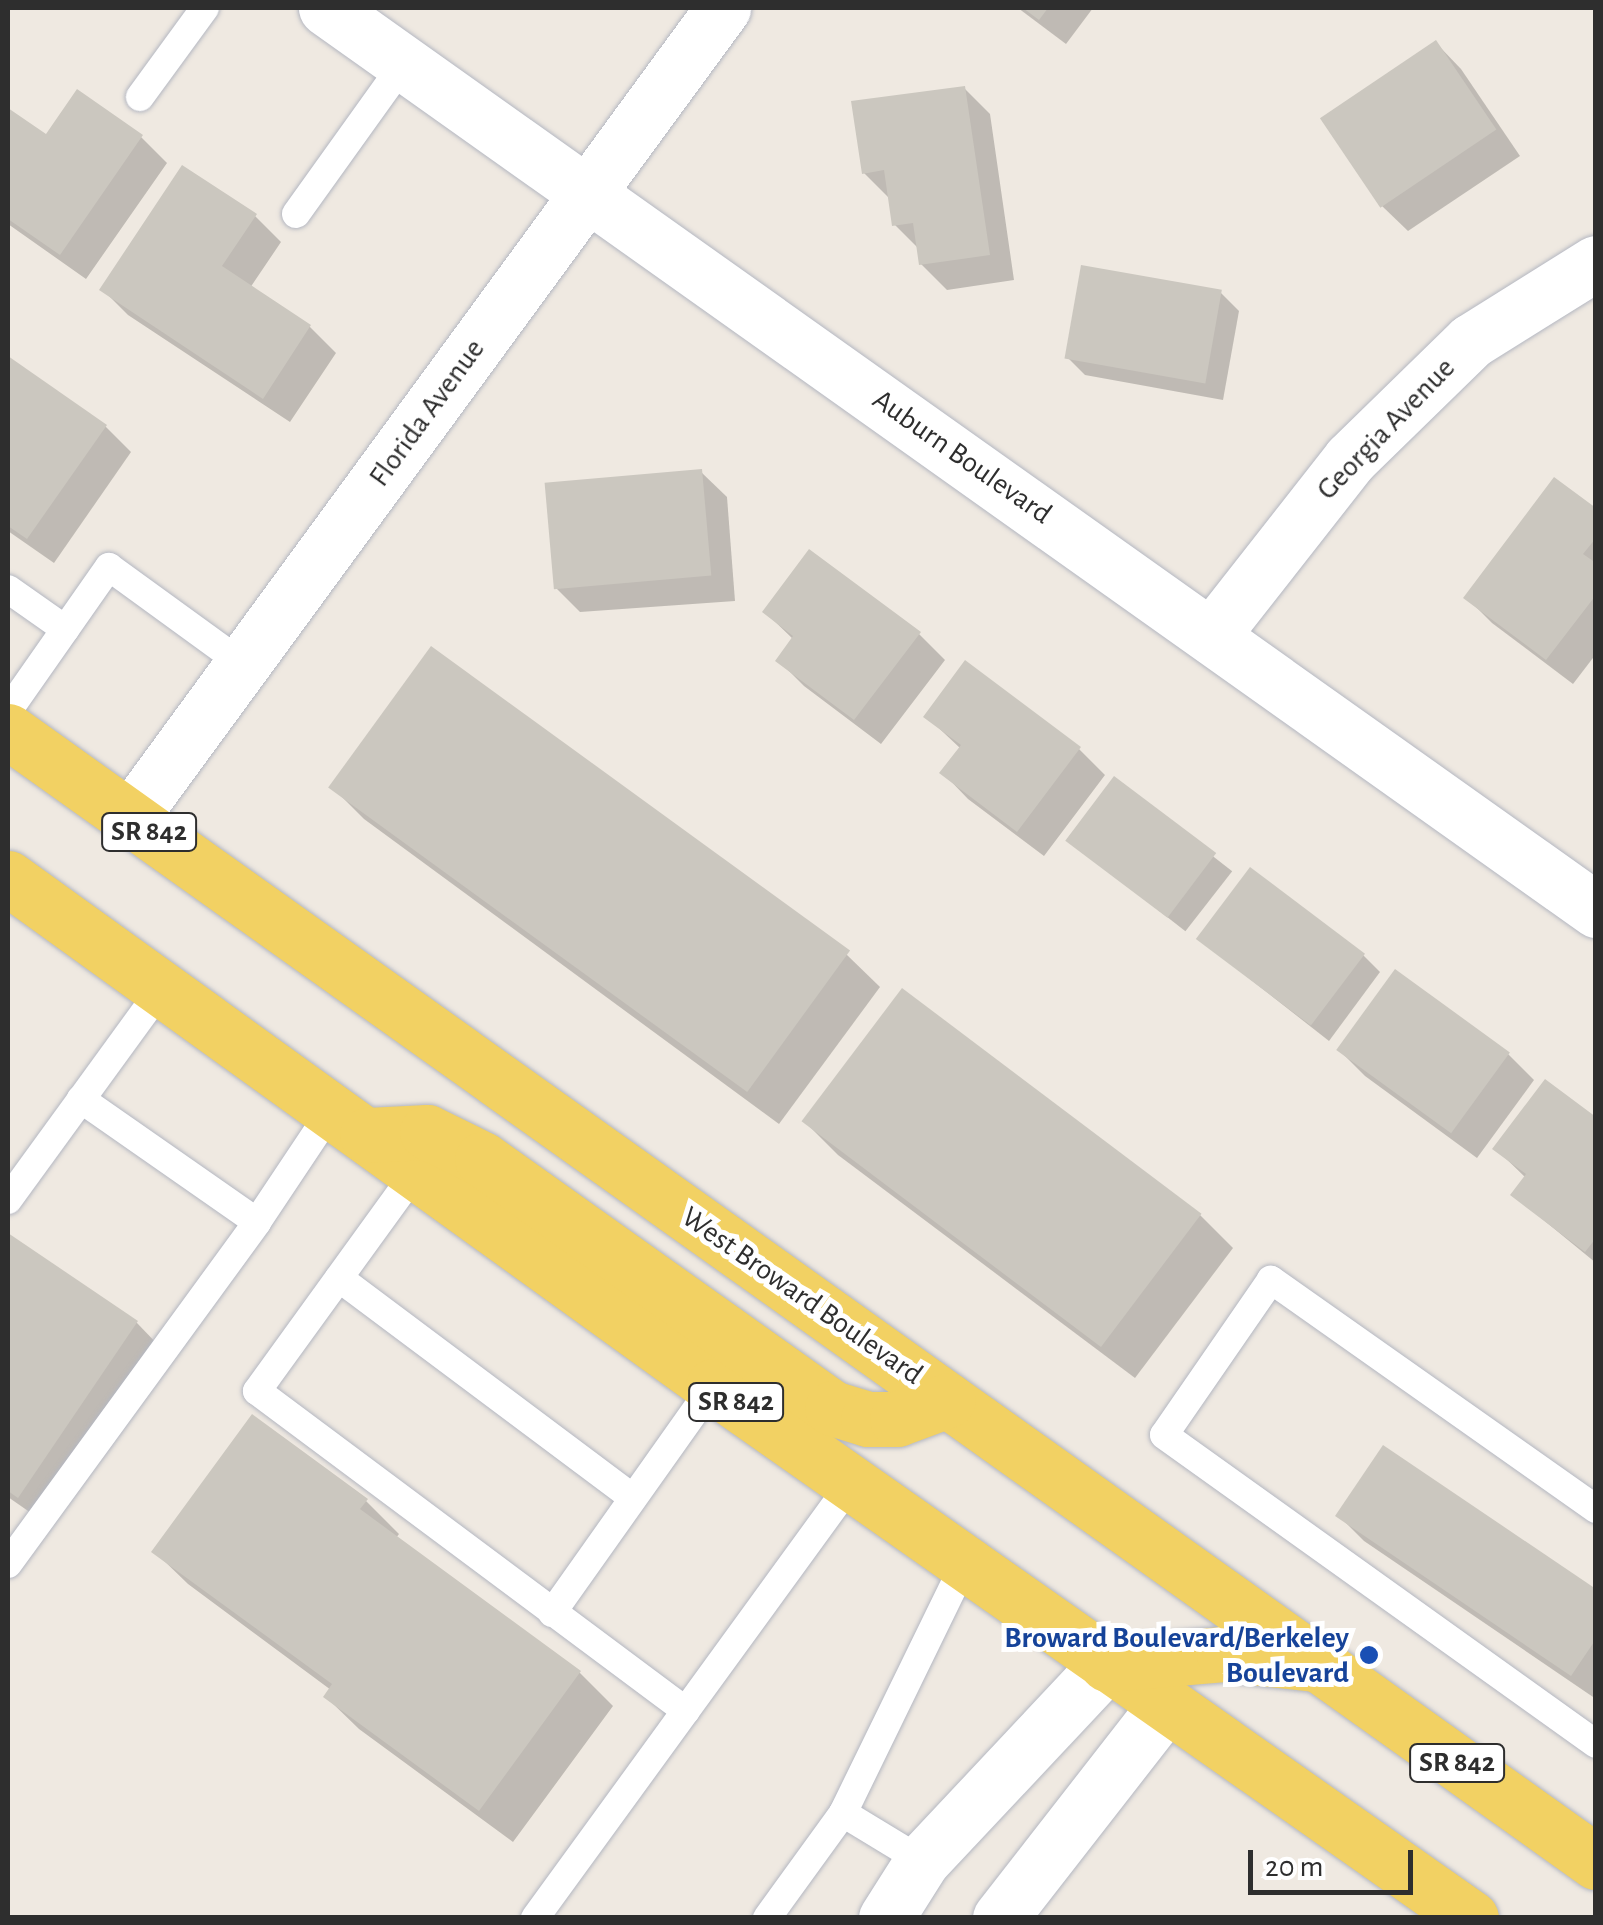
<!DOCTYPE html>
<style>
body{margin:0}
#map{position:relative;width:1603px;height:1925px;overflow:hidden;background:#efe9e1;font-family:"Alegreya Sans",sans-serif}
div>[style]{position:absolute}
.shadow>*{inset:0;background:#0003;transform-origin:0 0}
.building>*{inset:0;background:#cbc7bf;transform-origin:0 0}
.roads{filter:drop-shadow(0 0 2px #b4b7c1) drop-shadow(0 0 2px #b4b7c1)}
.lane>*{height:28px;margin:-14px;padding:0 14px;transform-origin:14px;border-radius:14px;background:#fff}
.street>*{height:55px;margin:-27.5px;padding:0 27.5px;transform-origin:27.5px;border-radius:27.5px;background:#fff}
.primary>*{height:55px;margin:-27.5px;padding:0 27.5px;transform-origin:27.5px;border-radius:27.5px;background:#f2d163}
.dots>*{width:28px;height:28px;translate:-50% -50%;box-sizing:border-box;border:5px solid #fff;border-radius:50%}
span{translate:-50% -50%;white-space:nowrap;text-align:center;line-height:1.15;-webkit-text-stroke:10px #fff;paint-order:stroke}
.shield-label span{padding:2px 8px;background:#fff;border:2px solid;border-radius:8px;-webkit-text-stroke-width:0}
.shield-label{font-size:28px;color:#2e2e2e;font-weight:700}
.street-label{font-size:30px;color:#2e2e2e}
.transit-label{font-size:30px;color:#164399;font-weight:700}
.right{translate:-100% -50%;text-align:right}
.frame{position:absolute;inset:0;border:10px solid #2e2e2e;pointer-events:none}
.scale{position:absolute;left:1248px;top:1850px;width:165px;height:45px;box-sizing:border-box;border:5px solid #2e2e2e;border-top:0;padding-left:12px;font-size:30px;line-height:35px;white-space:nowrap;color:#2e2e2e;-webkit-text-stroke:8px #fff;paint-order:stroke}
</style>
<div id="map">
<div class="shadow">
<div style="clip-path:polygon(1018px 8px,1093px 8px,1066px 44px)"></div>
<div style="clip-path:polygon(1436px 43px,1461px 69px,1520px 156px,1408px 231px,1382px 206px,1324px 119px)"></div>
<div style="clip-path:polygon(964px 88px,990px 114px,1014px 280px,947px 290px,921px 264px,919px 249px,894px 224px,891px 200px,864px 173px)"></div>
<div style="clip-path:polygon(8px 111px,46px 138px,141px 137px,167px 163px,86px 279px,8px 224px)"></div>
<div style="clip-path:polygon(255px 216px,281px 242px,250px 288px,310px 327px,336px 353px,290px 422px,128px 315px,102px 289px)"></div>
<div style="clip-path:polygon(1221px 293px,1239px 311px,1223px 400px,1085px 375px,1067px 357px)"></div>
<div style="clip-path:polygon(8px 359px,105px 426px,131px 452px,54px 563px,8px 531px)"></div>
<div style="clip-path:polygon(701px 472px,727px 497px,735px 601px,580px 612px,554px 586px)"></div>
<div style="clip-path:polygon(1596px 511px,1596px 654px,1573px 684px,1492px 623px,1467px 598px)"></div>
<div style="clip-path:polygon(765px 612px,919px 634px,945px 660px,881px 744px,804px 686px,778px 660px,794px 640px)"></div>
<div style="clip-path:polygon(926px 716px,1079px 749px,1105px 775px,1044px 856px,968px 799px,943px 773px,961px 749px)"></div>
<div style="left:1114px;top:779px;width:150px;height:76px;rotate:38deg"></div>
<div style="clip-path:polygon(331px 786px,847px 955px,880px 987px,779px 1124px,364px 819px)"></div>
<div style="clip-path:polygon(1199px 939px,1363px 955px,1380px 972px,1329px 1041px)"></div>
<div style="clip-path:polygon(1339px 1050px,1508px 1054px,1534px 1080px,1477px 1158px,1365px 1076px)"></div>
<div style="clip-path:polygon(1596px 1120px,1596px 1263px,1513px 1195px,1526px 1178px,1495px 1148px)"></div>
<div style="clip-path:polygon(805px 1122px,1200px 1215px,1233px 1248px,1135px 1378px,838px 1155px)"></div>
<div style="clip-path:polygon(9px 1237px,137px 1323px,162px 1349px,44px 1522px,8px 1497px)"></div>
<div style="clip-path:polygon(366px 1501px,399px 1534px,396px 1538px,580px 1673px,613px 1706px,513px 1842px,359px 1729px,326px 1697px,331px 1690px,188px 1584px,155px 1552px)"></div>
<div style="clip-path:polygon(1338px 1515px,1596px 1592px,1596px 1699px,1364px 1541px)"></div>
</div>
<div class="building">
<div style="clip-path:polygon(1023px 8px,1048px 8px,1039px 20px)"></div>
<div style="left:1436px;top:40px;width:108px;height:140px;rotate:56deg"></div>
<div style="clip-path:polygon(965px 86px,990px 255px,919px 265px,913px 223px,892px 226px,884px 170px,862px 174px,851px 101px)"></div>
<div style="clip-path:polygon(77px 89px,143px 135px,60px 255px,8px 219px,8px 108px,46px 134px)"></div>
<div style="clip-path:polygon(182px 165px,257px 214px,222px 266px,311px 325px,263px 399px,99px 290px)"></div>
<div style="left:1081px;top:265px;width:143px;height:95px;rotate:10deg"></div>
<div style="clip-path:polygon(8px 356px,107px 425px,27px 539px,8px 526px)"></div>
<div style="left:702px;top:469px;width:107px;height:158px;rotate:85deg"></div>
<div style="clip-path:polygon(1554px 477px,1596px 508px,1596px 538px,1583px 554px,1596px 563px,1596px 595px,1546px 660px,1463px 598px)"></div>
<div style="clip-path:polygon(809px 549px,921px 632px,854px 720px,775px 661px,793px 636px,762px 612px)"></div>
<div style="left:431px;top:646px;width:518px;height:175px;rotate:36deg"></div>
<div style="clip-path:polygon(965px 660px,1081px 747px,1017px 832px,939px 773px,961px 745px,923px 717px)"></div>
<div style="left:1114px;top:776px;width:128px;height:81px;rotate:37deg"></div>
<div style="left:1250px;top:867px;width:144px;height:90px;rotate:37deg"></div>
<div style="left:1395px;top:969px;width:142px;height:100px;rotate:36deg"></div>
<div style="left:902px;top:988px;width:375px;height:167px;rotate:37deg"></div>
<div style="clip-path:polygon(1545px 1079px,1596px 1117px,1596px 1238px,1585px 1252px,1510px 1195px,1526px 1174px,1492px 1149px)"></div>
<div style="clip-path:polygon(8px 1233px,138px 1321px,18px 1498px,8px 1491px)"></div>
<div style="clip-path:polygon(252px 1414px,368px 1499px,360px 1509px,581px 1671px,479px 1811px,323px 1697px,332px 1684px,151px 1552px)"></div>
<div style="clip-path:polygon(1383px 1445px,1596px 1589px,1596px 1639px,1571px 1676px,1335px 1516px)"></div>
</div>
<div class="roads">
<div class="lane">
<div style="left:140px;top:97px;width:110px;rotate:-53.9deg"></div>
<div style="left:296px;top:214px;width:186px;rotate:-54.4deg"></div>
<div style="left:8px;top:589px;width:70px;rotate:35.1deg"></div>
<div style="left:8px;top:711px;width:176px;rotate:-55deg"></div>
<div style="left:109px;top:567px;width:167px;rotate:36deg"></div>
<div style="left:417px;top:1170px;width:273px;rotate:125.9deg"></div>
<div style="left:257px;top:1391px;width:535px;rotate:36.72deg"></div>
<div style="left:8px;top:1200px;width:262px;rotate:-54deg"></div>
<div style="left:257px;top:1222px;width:133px;rotate:-56.3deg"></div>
<div style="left:339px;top:1278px;width:367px;rotate:36.8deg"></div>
<div style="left:1596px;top:1509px;width:398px;rotate:-144.8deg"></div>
<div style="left:1271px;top:1280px;width:188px;rotate:124.6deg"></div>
<div style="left:1164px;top:1435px;width:531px;rotate:35.58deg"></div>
<div style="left:8px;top:1564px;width:423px;rotate:-53.9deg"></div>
<div style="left:257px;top:1222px;width:215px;rotate:-145.1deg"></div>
<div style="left:552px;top:1613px;width:278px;rotate:-54.7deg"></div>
<div style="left:843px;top:1813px;width:92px;rotate:31.3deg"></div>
<div style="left:535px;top:1918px;width:539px;rotate:-53.98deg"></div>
<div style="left:767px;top:1918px;width:130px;rotate:-54.1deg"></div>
<div style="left:843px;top:1813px;width:278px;rotate:-64deg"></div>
</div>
<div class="street">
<div style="left:326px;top:8px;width:1558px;rotate:35.38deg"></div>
<div style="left:1212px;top:635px;width:224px;rotate:-51.9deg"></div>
<div style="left:1350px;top:459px;width:169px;rotate:-44.3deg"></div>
<div style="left:1471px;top:341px;width:147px;rotate:-32deg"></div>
<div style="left:130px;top:818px;width:1004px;rotate:-53.79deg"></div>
<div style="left:886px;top:1918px;width:67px;rotate:-57.7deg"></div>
<div style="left:922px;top:1861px;width:270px;rotate:-46.8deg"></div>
<div style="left:1000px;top:1918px;width:270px;rotate:-52.1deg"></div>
</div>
<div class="primary">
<div style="left:8px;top:731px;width:1950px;rotate:35.46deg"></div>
<div style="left:8px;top:878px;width:869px;rotate:35.78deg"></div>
<div style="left:713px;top:1386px;width:926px;rotate:35.06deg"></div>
<div style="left:367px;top:1135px;width:60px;rotate:-2.9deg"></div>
<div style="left:427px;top:1132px;width:61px;rotate:26.1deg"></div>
<div style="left:482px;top:1159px;width:430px;rotate:35.4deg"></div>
<div style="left:832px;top:1408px;width:38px;rotate:17deg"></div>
<div style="left:868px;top:1419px;width:29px"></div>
<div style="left:897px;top:1419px;width:54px;rotate:-20.4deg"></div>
<div style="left:1107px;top:1664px;width:117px;rotate:-4.9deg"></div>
<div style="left:1224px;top:1654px;width:93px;rotate:6.2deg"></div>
</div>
</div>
<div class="dots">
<div style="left:1369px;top:1655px;background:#1a4fb4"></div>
</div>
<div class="shield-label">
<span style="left:149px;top:832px">SR 842</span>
<span style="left:736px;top:1402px">SR 842</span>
<span style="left:1457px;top:1763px">SR 842</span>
</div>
<div class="street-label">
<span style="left:427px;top:413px;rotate:-54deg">Florida Avenue</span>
<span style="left:1386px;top:429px;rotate:-46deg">Georgia Avenue</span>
<span style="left:962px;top:457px;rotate:35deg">Auburn Boulevard</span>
<span style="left:802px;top:1296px;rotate:35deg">West Broward Boulevard</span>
</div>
<div class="transit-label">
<span class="right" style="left:1349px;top:1655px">Broward Boulevard/Berkeley<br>Boulevard</span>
</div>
<div class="frame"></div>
<div class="scale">20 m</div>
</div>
